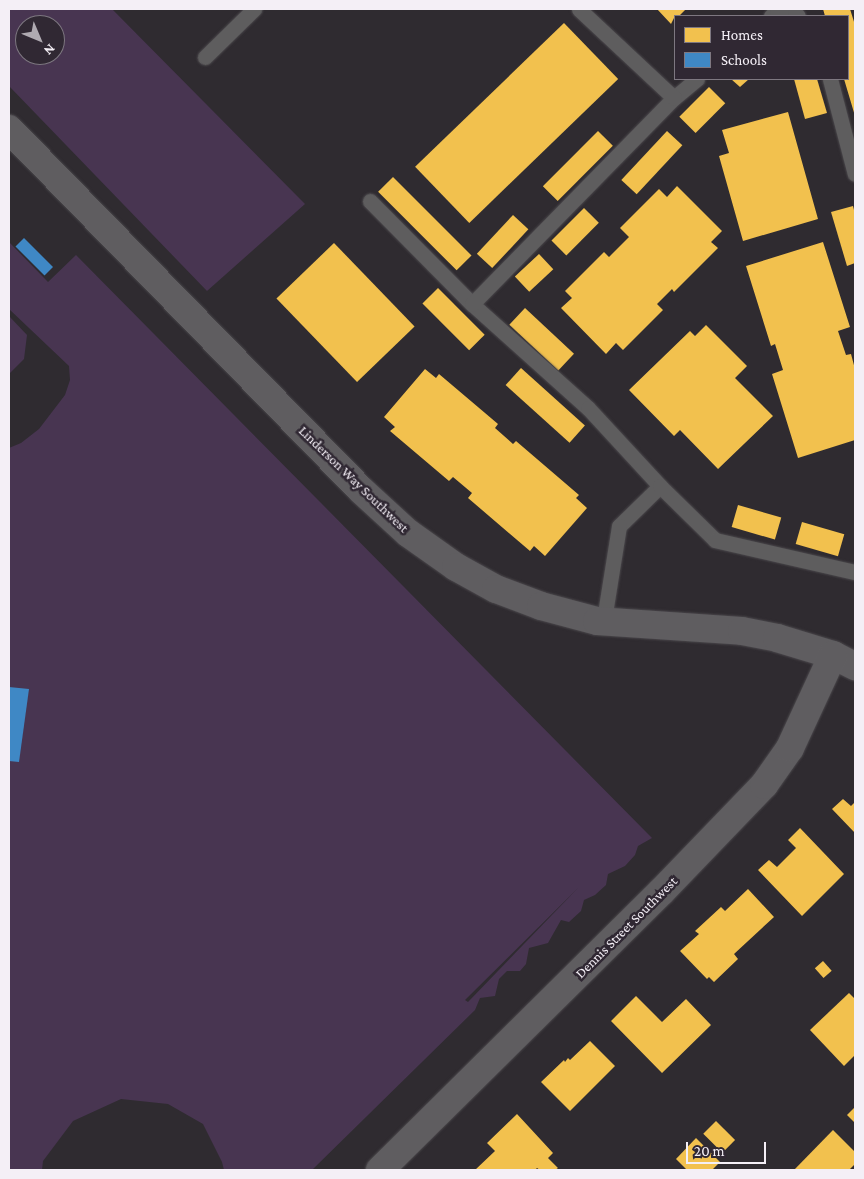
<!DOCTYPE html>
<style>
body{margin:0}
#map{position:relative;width:864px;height:1179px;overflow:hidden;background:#2f2b30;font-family:"Crimson Pro",serif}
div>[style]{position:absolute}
.green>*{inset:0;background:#483551}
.homes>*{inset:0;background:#f2c14e;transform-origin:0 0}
.schools>*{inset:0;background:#3f88c5;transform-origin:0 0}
.roads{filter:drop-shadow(0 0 1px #4a474b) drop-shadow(0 0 1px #4a474b)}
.lane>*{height:15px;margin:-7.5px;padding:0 7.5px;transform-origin:7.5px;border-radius:7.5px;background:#5e5d5e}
.secondary>*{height:28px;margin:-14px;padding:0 14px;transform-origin:14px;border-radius:14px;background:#5f5d60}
span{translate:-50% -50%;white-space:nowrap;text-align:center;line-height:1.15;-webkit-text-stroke:5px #302833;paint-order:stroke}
.street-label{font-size:14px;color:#f4eff6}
.frame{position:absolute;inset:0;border:10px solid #f4eff6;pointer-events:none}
.legend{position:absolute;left:674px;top:15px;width:175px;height:65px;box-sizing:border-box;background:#302833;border:1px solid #7e7881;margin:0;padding:6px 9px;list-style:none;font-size:15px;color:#f4eff6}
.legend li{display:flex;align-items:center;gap:10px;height:25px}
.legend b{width:25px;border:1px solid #7e7881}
.north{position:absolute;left:15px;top:15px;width:50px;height:50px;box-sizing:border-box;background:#302833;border:1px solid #7e7881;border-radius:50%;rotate:135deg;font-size:14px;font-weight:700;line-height:20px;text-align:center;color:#f4eff6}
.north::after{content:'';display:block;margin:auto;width:18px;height:22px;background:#afaab1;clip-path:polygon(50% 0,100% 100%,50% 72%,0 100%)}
.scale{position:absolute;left:686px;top:1142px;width:80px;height:22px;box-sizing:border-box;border:2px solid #f4eff6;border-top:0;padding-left:6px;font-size:15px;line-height:18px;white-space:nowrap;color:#f4eff6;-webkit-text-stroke:4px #302833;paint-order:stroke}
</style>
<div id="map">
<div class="green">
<div style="clip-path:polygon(evenodd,9px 9px,112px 9px,305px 204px,207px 291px,9px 86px,9px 9px,25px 25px,55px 25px,55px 55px,25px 55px,25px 25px)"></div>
<div style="clip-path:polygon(evenodd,9px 242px,48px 282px,76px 255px,652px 838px,638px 846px,635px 855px,625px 866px,608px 874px,606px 885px,595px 895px,584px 900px,581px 911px,569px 922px,561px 920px,548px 943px,529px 948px,526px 964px,520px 971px,507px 971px,499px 979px,495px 996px,480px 998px,475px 1010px,312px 1170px,224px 1170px,222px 1162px,203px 1124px,168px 1104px,121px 1099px,73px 1121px,43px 1161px,42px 1170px,9px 1170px,9px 448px,21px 443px,39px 429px,65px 395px,70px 380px,69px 366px,9px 309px,9px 242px,578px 888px,468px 1002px,465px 1000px,578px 888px)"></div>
<div style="clip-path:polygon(9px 316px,27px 335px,24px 359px,9px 374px)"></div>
</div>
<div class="homes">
<div style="clip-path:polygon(657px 9px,686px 9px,679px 16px,675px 16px,671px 24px)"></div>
<div style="clip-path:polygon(823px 9px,850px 9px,855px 25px,855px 116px,844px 79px,848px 79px,848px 16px,825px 16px)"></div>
<div style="left:564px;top:23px;width:78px;height:207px;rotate:46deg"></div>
<div style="clip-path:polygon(731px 79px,749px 79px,740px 87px)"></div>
<div style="clip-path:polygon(794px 79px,817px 79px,827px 113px,805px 119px)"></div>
<div style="left:709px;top:87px;width:23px;height:42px;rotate:45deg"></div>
<div style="clip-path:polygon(788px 112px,818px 219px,743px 241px,719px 156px,729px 153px,722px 130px)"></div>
<div style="left:598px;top:131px;width:21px;height:78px;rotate:45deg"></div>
<div style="left:667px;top:131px;width:21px;height:67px;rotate:43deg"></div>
<div style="left:393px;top:177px;width:111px;height:21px;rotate:45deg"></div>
<div style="clip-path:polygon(677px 186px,722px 231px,711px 242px,718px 248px,674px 292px,672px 289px,657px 304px,663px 310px,623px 350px,616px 343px,606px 354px,561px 308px,572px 298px,565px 291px,604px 252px,609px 257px,629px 237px,620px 228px,659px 189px,667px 197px)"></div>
<div style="clip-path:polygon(853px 206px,855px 214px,855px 263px,847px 266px,831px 212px)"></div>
<div style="left:584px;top:208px;width:21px;height:46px;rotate:45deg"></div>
<div style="left:513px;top:215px;width:21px;height:53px;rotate:43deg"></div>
<div style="clip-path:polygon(823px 242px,850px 327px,838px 331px,846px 355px,851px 354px,855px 369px,855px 440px,798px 458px,772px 374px,783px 370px,775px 344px,771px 346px,746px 266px)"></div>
<div style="left:334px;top:243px;width:116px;height:80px;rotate:46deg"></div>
<div style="left:539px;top:254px;width:21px;height:33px;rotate:47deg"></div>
<div style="left:438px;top:288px;width:66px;height:22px;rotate:45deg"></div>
<div style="left:525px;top:308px;width:67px;height:23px;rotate:43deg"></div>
<div style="clip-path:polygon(706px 325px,747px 366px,735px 378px,773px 416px,718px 469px,680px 430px,674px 436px,629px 390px,690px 331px,695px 336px)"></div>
<div style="left:521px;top:368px;width:86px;height:23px;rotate:42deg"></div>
<div style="clip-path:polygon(425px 369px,436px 378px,439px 374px,498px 424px,495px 428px,513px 444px,516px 441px,579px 495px,576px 498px,587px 508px,545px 556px,534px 546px,530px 551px,468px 498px,472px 493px,453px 477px,449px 481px,390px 431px,395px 427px,384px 417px)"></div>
<div style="left:738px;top:505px;width:45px;height:23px;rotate:16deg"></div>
<div style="left:802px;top:522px;width:44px;height:23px;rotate:16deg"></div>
<div style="clip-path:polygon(843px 799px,851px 806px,855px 802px,855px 833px,832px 809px)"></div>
<div style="clip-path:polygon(800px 828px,844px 874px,802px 916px,758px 870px,769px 860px,777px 867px,796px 848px,788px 840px)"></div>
<div style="clip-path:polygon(748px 889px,774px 917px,734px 954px,738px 959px,714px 982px,709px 977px,707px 979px,680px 951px,699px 934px,695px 931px,721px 907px,725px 911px)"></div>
<div style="left:823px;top:961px;width:13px;height:11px;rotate:48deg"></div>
<div style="clip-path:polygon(849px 993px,855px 999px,855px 1055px,844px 1066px,810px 1030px)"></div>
<div style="clip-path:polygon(636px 996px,662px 1022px,686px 999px,711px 1025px,662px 1073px,611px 1021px)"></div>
<div style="clip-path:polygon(590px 1041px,615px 1066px,570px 1111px,541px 1082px,564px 1060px,565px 1062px,568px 1058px,570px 1060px)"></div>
<div style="clip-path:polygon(855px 1107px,855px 1123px,847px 1115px)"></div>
<div style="clip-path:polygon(517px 1114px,553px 1153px,548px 1158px,558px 1168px,555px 1170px,540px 1170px,537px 1168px,535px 1170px,475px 1170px,495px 1151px,487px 1143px)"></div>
<div style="left:716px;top:1121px;width:27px;height:18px;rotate:45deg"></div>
<div style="clip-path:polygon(833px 1130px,855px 1152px,855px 1164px,849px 1170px,794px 1170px)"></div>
<div style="clip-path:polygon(696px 1138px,720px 1162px,712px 1170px,687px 1170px,676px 1159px)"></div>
</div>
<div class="schools">
<div style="left:24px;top:238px;width:41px;height:12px;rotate:45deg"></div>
<div style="clip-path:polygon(9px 687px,29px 689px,19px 762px,9px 761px)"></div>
</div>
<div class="roads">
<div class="lane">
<div style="left:771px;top:16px;width:8px;rotate:-40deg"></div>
<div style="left:777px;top:11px;width:18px;rotate:6deg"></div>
<div style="left:795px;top:13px;width:4px;rotate:45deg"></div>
<div style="left:205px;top:57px;width:69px;rotate:-44.4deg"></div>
<div style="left:830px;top:79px;width:98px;rotate:75.3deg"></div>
<div style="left:674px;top:98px;width:30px;rotate:-40deg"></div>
<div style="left:370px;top:201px;width:145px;rotate:45.3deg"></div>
<div style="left:472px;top:304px;width:156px;rotate:41.9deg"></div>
<div style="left:588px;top:408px;width:106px;rotate:47.3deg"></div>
<div style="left:660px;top:486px;width:57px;rotate:135.7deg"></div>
<div style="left:619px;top:526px;width:95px;rotate:99.1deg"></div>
<div style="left:472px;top:304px;width:289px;rotate:-45.6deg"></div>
<div style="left:674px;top:98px;width:130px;rotate:-136.9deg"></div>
<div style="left:660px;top:486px;width:77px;rotate:44.5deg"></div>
<div style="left:715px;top:540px;width:144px;rotate:12.9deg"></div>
</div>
<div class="secondary">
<div style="left:9px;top:129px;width:504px;rotate:45.72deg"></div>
<div style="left:361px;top:490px;width:64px;rotate:42.5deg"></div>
<div style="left:408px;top:533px;width:59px;rotate:35.3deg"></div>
<div style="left:456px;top:567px;width:46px;rotate:28.8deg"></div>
<div style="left:496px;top:589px;width:48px;rotate:20.7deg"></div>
<div style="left:541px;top:606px;width:58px;rotate:15deg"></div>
<div style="left:597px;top:621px;width:145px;rotate:3.9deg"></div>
<div style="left:742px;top:631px;width:36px;rotate:11deg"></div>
<div style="left:777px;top:638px;width:59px;rotate:16.9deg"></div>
<div style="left:833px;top:655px;width:25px;rotate:27deg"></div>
<div style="left:380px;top:1170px;width:395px;rotate:-44.7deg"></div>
<div style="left:661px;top:892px;width:149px;rotate:-46.1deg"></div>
<div style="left:764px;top:785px;width:45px;rotate:-54.9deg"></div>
<div style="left:790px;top:748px;width:102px;rotate:-65.2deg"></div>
</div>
</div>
<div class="street-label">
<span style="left:354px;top:479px;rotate:44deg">Linderson Way Southwest</span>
<span style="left:626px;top:927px;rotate:-45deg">Dennis Street Southwest</span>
</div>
<div class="frame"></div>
<ul class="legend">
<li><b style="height:14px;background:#f2c14e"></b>Homes</li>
<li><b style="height:14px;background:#3f88c5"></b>Schools</li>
</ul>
<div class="north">N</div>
<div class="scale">20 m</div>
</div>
